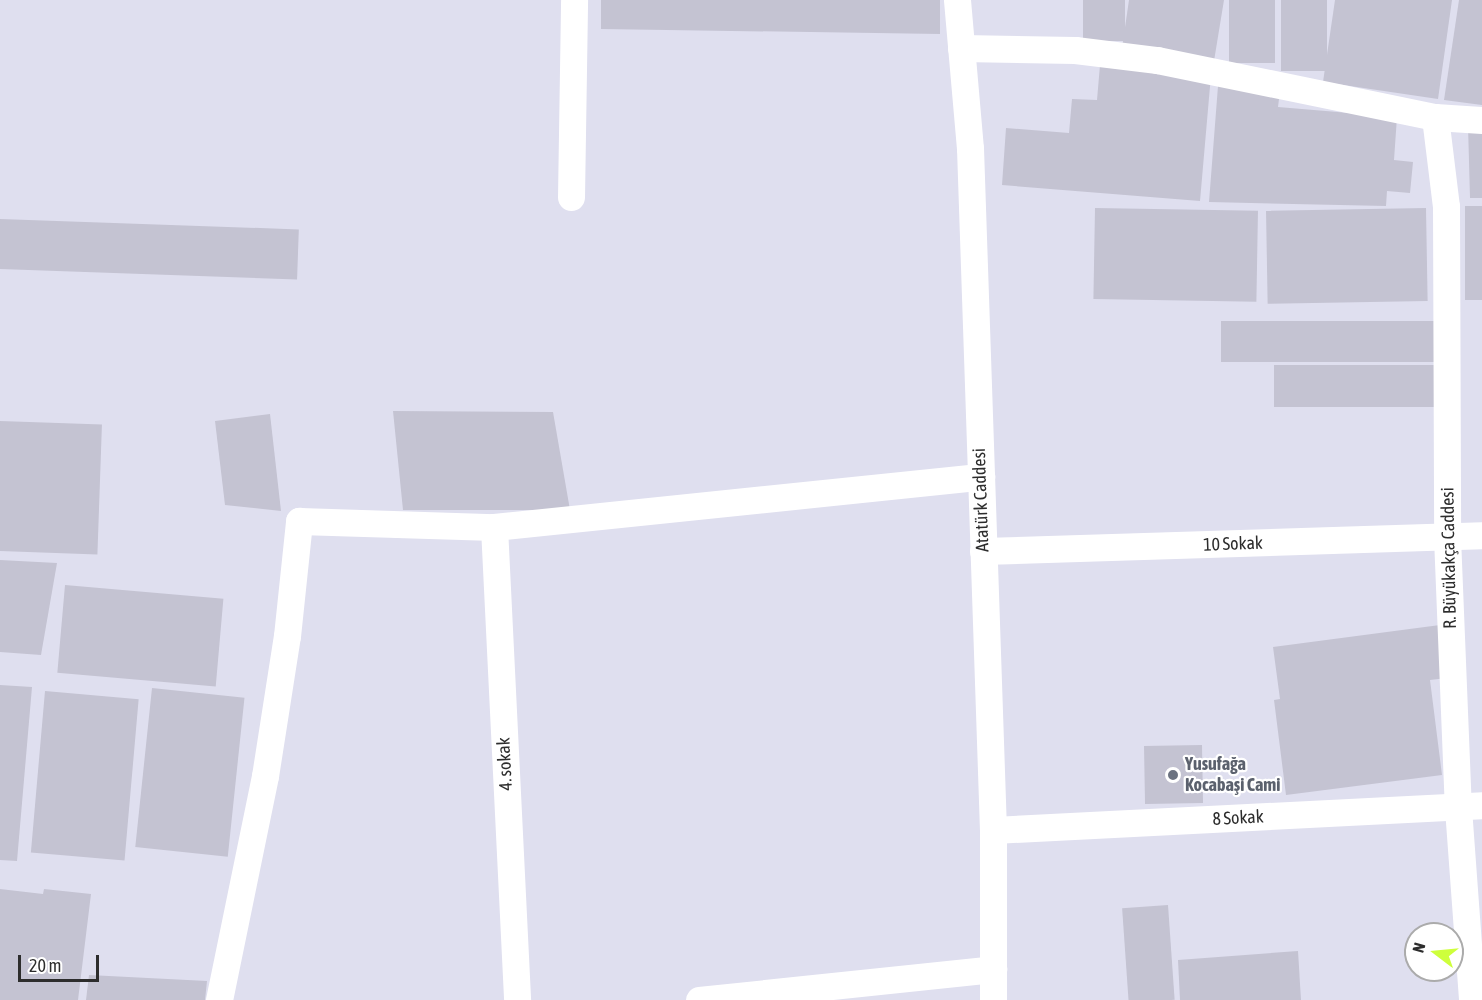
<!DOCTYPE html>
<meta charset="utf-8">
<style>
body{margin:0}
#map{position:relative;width:1482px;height:1000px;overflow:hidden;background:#dfdfef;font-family:"Asap Condensed",sans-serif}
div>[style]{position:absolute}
.building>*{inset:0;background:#c4c3d2;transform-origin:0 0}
.minor>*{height:27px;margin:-13.5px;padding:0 13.5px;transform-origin:13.5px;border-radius:13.5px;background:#fff}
.dots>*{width:16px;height:16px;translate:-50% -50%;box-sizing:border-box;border:3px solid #fff;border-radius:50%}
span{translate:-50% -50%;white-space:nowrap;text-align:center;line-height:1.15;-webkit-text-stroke:4.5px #fff;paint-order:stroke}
.street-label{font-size:18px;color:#2d2d2d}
.worship-label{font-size:18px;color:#5b616d;font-weight:700}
.left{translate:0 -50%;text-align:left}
.north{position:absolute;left:1404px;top:922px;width:60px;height:60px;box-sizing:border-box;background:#fff;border:2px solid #ababab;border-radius:50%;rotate:286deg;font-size:16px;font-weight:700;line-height:24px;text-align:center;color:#2d2d2d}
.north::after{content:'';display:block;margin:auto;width:21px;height:27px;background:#ceff3c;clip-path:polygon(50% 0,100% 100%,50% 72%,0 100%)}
.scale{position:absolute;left:18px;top:955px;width:81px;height:27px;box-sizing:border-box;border:3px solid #2d2d2d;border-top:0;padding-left:8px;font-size:18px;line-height:21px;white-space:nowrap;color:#2d2d2d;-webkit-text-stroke:4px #fff;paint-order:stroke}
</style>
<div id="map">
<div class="building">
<div style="clip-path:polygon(601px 0,940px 0,940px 34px,601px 29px)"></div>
<div style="left:1083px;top:0;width:42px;height:41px"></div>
<div style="clip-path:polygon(1129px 0,1224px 0,1214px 61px,1122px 48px)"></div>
<div style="left:1229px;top:0;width:46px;height:63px"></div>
<div style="left:1281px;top:0;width:46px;height:71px"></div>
<div style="clip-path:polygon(1335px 0,1452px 0,1438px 99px,1323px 82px)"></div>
<div style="clip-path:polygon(1459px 0,1482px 0,1482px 105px,1444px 100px)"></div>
<div style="clip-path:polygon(1100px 65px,1211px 75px,1200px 201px,1002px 185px,1006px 128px,1069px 133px,1072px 99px,1097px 100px)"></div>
<div style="clip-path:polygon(1218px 86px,1280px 91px,1278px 107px,1397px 117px,1394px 160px,1413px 162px,1410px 193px,1387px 191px,1386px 206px,1209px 202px)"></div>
<div style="clip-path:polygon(1468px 125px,1482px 125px,1482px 198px,1470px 198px)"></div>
<div style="left:1482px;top:206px;width:94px;height:17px;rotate:90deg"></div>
<div style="left:1095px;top:208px;width:163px;height:91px;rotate:1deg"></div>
<div style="left:1426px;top:208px;width:93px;height:160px;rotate:89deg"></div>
<div style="left:0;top:219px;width:299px;height:50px;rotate:2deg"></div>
<div style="left:1221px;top:321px;width:217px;height:41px"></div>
<div style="left:1274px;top:365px;width:164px;height:42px"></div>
<div style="clip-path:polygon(393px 411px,553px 412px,570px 510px,403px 510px)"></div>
<div style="clip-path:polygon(270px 414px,281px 511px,225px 505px,215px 421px)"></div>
<div style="left:0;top:421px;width:102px;height:130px;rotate:2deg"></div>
<div style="clip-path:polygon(0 560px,57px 563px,41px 655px,0 652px)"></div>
<div style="left:65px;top:585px;width:159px;height:88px;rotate:5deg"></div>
<div style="clip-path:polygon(1440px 625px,1447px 678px,1430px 680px,1442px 775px,1286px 795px,1274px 700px,1280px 699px,1273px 647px)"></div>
<div style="clip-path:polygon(0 685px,32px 687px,17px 861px,0 860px)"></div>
<div style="left:152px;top:688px;width:93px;height:160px;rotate:6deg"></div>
<div style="left:45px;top:691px;width:94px;height:162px;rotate:5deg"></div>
<div style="left:1202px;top:745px;width:58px;height:58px;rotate:89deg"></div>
<div style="clip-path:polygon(0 889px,43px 894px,44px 889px,91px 894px,78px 1000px,0 1000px)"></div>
<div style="left:1168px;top:905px;width:95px;height:46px;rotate:86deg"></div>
<div style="clip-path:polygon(1298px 951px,1301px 1000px,1180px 1000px,1178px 960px)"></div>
<div style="clip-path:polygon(89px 975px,207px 981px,205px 1000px,86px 1000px)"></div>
</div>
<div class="minor">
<div style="left:957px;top:0;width:149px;rotate:85deg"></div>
<div style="left:970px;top:148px;width:682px;rotate:88.07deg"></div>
<div style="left:993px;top:830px;width:170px;rotate:90deg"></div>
<div style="left:961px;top:48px;width:114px;rotate:1deg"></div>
<div style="left:1075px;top:50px;width:83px;rotate:7deg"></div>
<div style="left:1157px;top:60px;width:284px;rotate:11.6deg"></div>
<div style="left:1435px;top:117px;width:47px;rotate:3.7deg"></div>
<div style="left:1435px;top:117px;width:90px;rotate:83deg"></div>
<div style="left:1446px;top:206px;width:331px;rotate:89.8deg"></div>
<div style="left:1447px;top:537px;width:271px;rotate:87.7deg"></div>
<div style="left:1458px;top:808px;width:193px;rotate:85.8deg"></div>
<div style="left:571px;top:197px;width:197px;rotate:-89.1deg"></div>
<div style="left:494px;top:527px;width:474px;rotate:87.2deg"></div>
<div style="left:983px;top:551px;width:499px;rotate:-1.8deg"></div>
<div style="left:993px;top:830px;width:490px;rotate:-2.9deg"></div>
<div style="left:219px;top:1000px;width:229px;rotate:-78.4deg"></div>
<div style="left:265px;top:776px;width:142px;rotate:-81.1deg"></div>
<div style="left:287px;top:636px;width:116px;rotate:-84deg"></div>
<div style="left:299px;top:521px;width:195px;rotate:1.8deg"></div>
<div style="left:494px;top:527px;width:490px;rotate:-5.9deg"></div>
<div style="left:699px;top:1000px;width:296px;rotate:-6deg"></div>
</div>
<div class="dots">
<div style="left:1173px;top:775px;background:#6b7280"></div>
</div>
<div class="street-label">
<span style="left:981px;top:500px;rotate:-92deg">Atatürk Caddesi</span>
<span style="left:1233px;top:544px;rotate:-2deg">10 Sokak</span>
<span style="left:1449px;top:558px;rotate:-91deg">R. Büyükakça Caddesi</span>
<span style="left:505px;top:764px;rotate:-93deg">4. sokak</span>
<span style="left:1238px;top:818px;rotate:-3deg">8 Sokak</span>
</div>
<div class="worship-label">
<span class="left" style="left:1185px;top:775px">Yusufağa<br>Kocabaşi Cami</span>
</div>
<div class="north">N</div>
<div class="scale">20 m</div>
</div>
